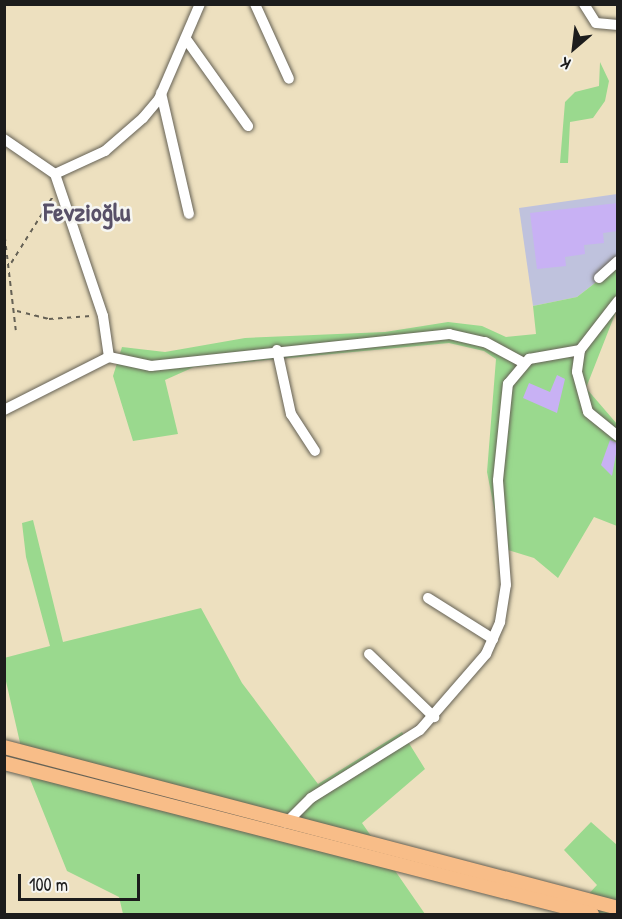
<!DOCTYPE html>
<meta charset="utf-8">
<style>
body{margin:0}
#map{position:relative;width:622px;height:919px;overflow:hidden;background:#ede0bf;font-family:"Patrick Hand",sans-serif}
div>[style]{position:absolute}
.industrial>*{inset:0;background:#bfc2dd}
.green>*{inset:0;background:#9ad98e}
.building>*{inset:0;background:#c8b1f4}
.path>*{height:1.5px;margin-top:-0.75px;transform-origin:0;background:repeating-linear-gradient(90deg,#656155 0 4.5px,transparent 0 9px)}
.roads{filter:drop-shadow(0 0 2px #656155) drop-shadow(0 0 2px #656155)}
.minor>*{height:10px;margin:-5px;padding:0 5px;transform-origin:5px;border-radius:5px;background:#fff}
.major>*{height:14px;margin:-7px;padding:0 7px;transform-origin:7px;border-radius:7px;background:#f8bd88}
span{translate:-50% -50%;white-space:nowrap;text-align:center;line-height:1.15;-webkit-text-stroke:5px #f6f6f2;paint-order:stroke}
.district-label{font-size:26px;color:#585068;font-weight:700}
.frame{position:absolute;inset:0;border:6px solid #1c1c1c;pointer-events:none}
.north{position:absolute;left:544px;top:18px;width:60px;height:60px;-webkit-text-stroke:4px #f6f6f2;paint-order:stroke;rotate:208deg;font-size:16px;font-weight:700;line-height:24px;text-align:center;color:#1c1c1c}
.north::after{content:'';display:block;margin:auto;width:21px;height:27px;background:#1c1c1c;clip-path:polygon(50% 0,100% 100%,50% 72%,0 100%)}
.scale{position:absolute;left:18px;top:874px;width:122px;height:27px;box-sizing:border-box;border:3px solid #1c1c1c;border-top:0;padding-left:8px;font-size:18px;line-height:21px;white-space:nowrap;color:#1c1c1c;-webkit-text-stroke:4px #f6f6f2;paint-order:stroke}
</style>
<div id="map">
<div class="industrial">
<div style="clip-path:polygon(617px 194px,617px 266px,577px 297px,533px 306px,519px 208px)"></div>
</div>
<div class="green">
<div style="clip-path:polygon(600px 62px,609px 81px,605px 101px,593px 118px,570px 122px,568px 163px,560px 163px,565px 102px,575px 92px,599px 86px)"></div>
<div style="clip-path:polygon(617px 266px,617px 309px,586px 388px,617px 424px,617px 526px,594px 517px,558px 578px,534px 558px,502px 548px,487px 472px,496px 359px,484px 351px,449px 343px,194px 367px,165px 380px,178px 434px,133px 441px,113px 376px,122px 347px,165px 352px,245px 338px,385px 332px,448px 322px,482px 326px,506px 337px,536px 334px,533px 306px,577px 297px)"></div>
<div style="clip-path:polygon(33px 520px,63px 642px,201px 608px,242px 683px,318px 784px,402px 732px,425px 769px,362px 823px,425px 914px,123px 914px,119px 897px,67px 871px,26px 769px,5px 677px,4px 658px,50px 646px,26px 557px,22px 523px)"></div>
<div style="clip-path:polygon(591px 822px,617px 845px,617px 914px,570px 914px,597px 885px,564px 850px)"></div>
</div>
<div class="building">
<div style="clip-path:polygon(618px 203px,618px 231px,603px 233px,604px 243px,584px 245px,585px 254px,565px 257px,566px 266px,537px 269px,530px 213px)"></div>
<div style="clip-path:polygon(557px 375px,565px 379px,557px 413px,523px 398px,529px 383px,550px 392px)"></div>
<div style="clip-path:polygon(610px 440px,618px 443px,612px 476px,601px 465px)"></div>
</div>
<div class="path">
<div style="left:4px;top:228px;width:103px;rotate:83.3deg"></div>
<div style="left:11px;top:263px;width:79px;rotate:-57.9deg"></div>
<div style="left:17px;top:311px;width:33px;rotate:14deg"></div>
<div style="left:49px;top:319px;width:42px;rotate:-4.1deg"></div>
</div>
<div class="roads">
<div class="minor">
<div style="left:255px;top:4px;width:82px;rotate:65.6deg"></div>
<div style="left:584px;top:4px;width:22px;rotate:58deg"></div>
<div style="left:596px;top:23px;width:22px;rotate:5deg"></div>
<div style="left:186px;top:39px;width:107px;rotate:54.5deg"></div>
<div style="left:161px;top:93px;width:124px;rotate:77deg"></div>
<div style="left:4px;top:139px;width:62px;rotate:34.5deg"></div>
<div style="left:55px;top:174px;width:150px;rotate:71.3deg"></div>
<div style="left:103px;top:316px;width:41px;rotate:81.7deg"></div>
<div style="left:55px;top:174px;width:55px;rotate:-24.7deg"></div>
<div style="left:105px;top:151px;width:50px;rotate:-41deg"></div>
<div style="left:143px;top:118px;width:25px;rotate:-50deg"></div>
<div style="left:159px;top:99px;width:103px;rotate:-66.7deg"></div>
<div style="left:599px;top:278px;width:25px;rotate:-42deg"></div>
<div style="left:618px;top:301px;width:62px;rotate:127.8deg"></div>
<div style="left:580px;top:350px;width:22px;rotate:98deg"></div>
<div style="left:577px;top:372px;width:41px;rotate:74.6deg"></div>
<div style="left:588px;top:412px;width:38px;rotate:39deg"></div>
<div style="left:277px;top:350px;width:66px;rotate:77.7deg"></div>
<div style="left:291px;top:414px;width:44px;rotate:57deg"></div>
<div style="left:4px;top:410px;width:118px;rotate:-26.8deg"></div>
<div style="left:109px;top:357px;width:43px;rotate:12.1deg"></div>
<div style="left:151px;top:366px;width:300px;rotate:-6.1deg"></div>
<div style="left:449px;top:334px;width:37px;rotate:13deg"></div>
<div style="left:485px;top:342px;width:44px;rotate:28.3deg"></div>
<div style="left:428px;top:598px;width:77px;rotate:32.2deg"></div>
<div style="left:369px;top:654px;width:91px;rotate:44.1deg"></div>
<div style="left:286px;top:823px;width:35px;rotate:-45deg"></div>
<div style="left:311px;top:798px;width:128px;rotate:-32deg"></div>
<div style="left:420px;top:730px;width:101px;rotate:-49deg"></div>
<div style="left:486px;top:654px;width:35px;rotate:-66deg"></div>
<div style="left:500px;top:622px;width:37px;rotate:-81deg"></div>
<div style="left:506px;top:585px;width:105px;rotate:-94.4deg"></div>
<div style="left:498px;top:480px;width:97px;rotate:-84.1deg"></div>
<div style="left:508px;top:384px;width:33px;rotate:-50deg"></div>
<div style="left:529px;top:359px;width:52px;rotate:-10deg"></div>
</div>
<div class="major">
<div style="left:4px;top:747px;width:635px;rotate:14.69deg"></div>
<div style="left:4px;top:763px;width:607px;rotate:14.4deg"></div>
</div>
</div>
<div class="district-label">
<span style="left:87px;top:212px">Fevzioğlu</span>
</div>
<div class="frame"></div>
<div class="north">K</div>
<div class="scale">100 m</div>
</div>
